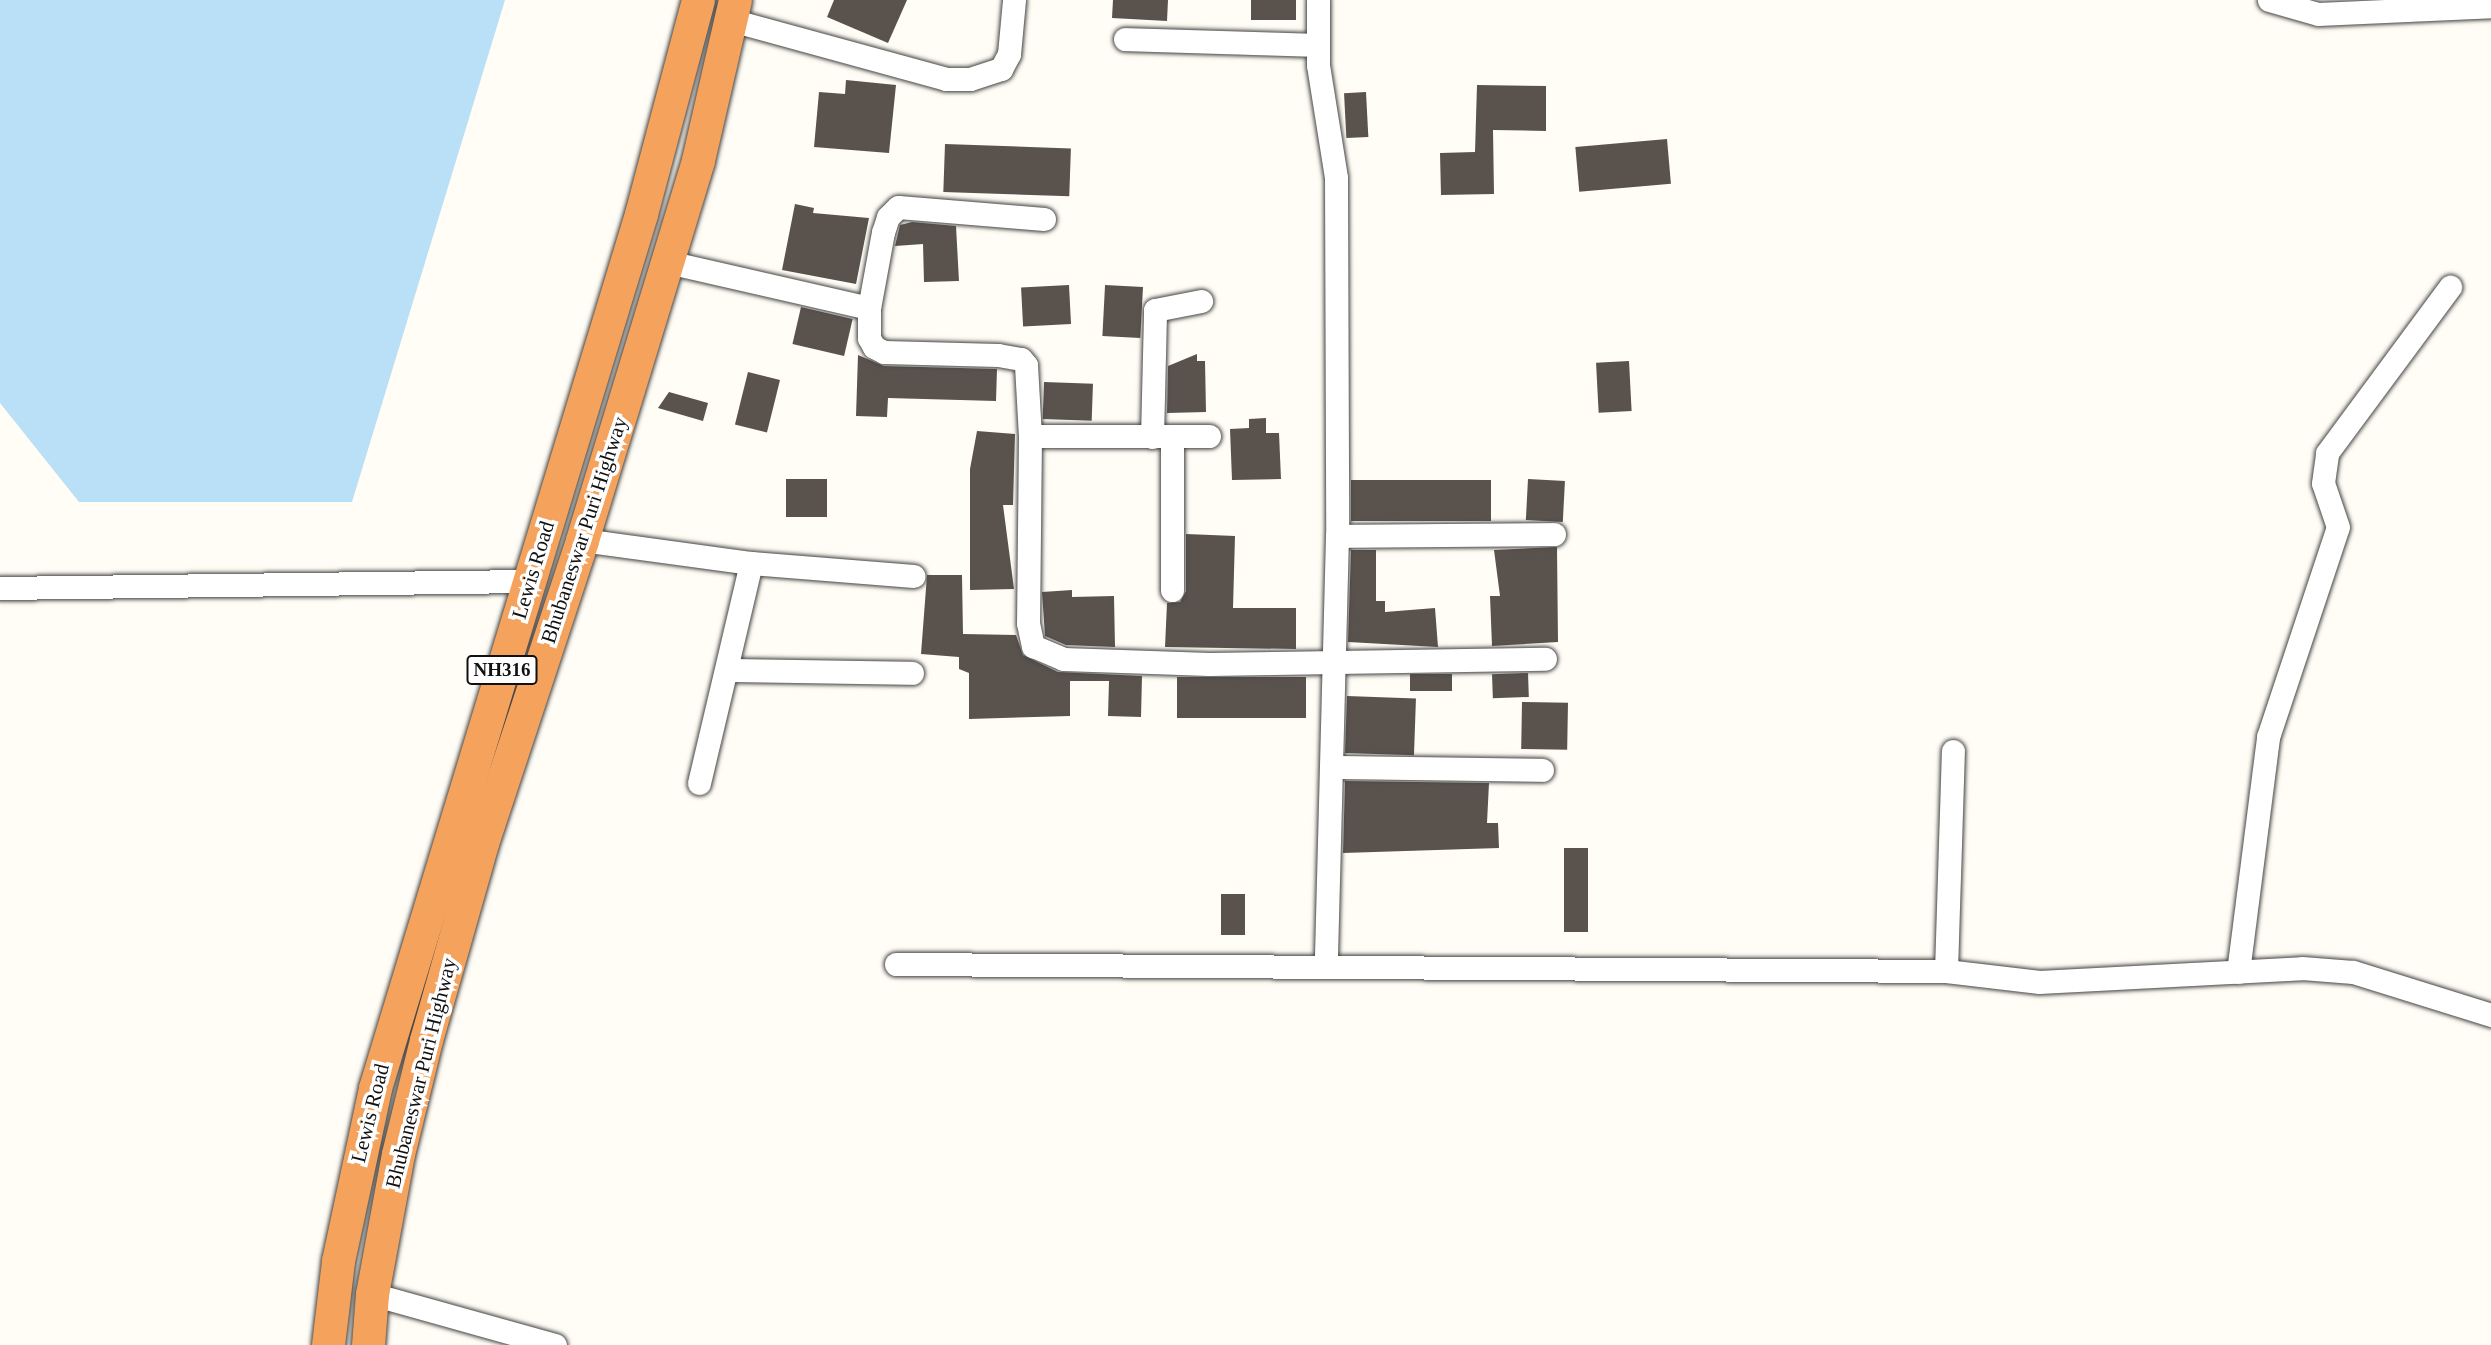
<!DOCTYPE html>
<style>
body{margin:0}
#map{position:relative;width:2491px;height:1345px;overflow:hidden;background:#fffdf5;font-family:"Times New Roman",serif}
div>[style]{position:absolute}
.water>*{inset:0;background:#b9e0f7}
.building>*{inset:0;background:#5a524d;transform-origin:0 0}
.roads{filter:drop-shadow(0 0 2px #444) drop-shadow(0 0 2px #444)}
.minor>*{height:23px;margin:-11.5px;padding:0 11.5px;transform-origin:11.5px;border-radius:11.5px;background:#fff}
.highway>*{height:33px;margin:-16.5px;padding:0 16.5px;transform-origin:16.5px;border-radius:16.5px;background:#f5a25d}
span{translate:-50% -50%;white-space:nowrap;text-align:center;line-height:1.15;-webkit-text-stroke:7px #fff;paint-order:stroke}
.shield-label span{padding:2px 5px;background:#fff;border:2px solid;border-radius:5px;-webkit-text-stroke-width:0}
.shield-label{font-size:19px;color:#111;font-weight:700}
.street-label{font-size:21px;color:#111}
</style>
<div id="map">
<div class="water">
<div style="clip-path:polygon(0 0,505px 0,352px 502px,79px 502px,0 403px)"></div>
</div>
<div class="building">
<div style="clip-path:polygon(834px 0,907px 0,888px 43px,827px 17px)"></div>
<div style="clip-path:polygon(1113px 0,1168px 0,1167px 21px,1112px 18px)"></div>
<div style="left:1251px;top:0;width:45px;height:20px"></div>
<div style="clip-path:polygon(846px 80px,896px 85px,889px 153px,814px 147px,819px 92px,845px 94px)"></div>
<div style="clip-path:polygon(1477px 85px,1546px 86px,1546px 131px,1493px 130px,1494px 194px,1441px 195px,1440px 153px,1475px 152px)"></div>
<div style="left:1366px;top:92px;width:45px;height:22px;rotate:87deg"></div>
<div style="left:1667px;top:139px;width:45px;height:92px;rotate:85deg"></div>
<div style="left:945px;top:144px;width:126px;height:48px;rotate:2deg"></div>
<div style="clip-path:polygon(795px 204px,814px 208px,813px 213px,869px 218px,856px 284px,782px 270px)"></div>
<div style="clip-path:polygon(912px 222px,956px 226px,959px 281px,924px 282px,923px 244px,895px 246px,900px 225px)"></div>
<div style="left:1069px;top:285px;width:39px;height:48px;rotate:87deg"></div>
<div style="left:1143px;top:287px;width:51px;height:38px;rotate:93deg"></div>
<div style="left:801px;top:307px;width:53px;height:38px;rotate:13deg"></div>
<div style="clip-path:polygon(1197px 354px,1197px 361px,1205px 361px,1206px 412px,1167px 413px,1168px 366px)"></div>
<div style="clip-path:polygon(858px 355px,884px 366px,997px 369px,996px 401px,888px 398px,887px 417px,856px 416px)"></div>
<div style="left:1629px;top:361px;width:50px;height:33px;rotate:87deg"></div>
<div style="left:748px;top:372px;width:33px;height:54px;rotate:14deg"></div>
<div style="left:1044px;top:382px;width:49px;height:37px;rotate:2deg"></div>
<div style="clip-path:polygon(669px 392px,708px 403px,703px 421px,658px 408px)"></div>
<div style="clip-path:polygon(1266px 418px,1266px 433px,1279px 433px,1281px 479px,1232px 480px,1230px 429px,1249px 428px,1249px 419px)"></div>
<div style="clip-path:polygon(977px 431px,1015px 434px,1013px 505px,1003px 505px,1014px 589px,970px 590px,970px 469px)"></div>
<div style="left:786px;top:479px;width:41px;height:38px"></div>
<div style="left:1528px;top:479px;width:37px;height:41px;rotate:3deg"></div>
<div style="left:1491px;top:480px;width:41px;height:140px;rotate:90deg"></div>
<div style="clip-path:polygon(1186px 534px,1235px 536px,1233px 608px,1296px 608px,1296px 649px,1165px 647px,1167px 603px,1180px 602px,1186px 591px)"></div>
<div style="clip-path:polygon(1557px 547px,1558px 642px,1492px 646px,1490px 596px,1500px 596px,1494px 550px)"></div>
<div style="clip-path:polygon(1351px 550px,1376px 550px,1376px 601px,1385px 601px,1385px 612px,1435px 608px,1438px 647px,1348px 642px)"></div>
<div style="clip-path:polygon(927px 575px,962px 575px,963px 634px,1016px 635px,1023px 655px,1058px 672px,1142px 676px,1141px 717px,1108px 716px,1109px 681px,1070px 681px,1070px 716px,969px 719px,969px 673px,959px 669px,959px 657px,921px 654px)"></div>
<div style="clip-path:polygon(1072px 590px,1072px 597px,1114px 596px,1115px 647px,1066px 645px,1045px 636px,1042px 592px)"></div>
<div style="left:1528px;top:673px;width:24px;height:36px;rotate:88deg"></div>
<div style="left:1452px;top:674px;width:17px;height:42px;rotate:90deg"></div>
<div style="left:1177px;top:677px;width:129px;height:41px"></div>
<div style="left:1347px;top:696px;width:69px;height:57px;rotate:2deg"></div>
<div style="left:1522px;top:702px;width:46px;height:47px;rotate:1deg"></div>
<div style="clip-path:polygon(1345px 781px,1489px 783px,1487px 823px,1498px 823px,1499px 848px,1343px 853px)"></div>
<div style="left:1564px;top:848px;width:24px;height:84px"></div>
<div style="left:1221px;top:894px;width:24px;height:41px"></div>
</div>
<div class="roads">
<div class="minor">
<div style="left:1318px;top:0;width:65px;rotate:90deg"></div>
<div style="left:1318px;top:65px;width:114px;rotate:80.9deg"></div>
<div style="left:1336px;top:178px;width:358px;rotate:89.8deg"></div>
<div style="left:1337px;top:536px;width:431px;rotate:91.5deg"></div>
<div style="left:2269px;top:0;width:51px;rotate:15.9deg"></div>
<div style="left:2318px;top:14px;width:173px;rotate:-2.6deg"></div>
<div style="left:731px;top:20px;width:223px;rotate:15.3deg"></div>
<div style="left:946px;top:79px;width:24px"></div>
<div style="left:970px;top:79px;width:33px;rotate:-18deg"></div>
<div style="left:1001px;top:69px;width:17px;rotate:-62deg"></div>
<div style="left:1009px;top:54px;width:54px;rotate:-84.7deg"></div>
<div style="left:1125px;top:39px;width:191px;rotate:1.8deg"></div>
<div style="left:1044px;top:219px;width:146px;rotate:-175.3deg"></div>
<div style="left:898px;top:207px;width:14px;rotate:135deg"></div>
<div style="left:888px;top:217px;width:16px;rotate:108deg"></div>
<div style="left:883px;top:232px;width:77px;rotate:100.4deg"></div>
<div style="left:869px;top:308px;width:30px;rotate:90deg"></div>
<div style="left:869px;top:338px;width:10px;rotate:61deg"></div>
<div style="left:874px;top:347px;width:11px;rotate:27deg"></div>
<div style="left:884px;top:352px;width:114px;rotate:1.5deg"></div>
<div style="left:998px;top:355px;width:23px;rotate:10deg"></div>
<div style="left:1021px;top:359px;width:8px;rotate:50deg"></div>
<div style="left:1026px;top:365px;width:71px;rotate:86.8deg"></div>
<div style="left:1030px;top:436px;width:187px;rotate:90.6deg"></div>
<div style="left:1028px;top:623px;width:24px;rotate:78deg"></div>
<div style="left:1033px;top:646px;width:33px;rotate:23deg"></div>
<div style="left:1063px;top:659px;width:146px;rotate:2deg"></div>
<div style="left:1209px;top:664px;width:336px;rotate:-0.9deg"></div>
<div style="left:668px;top:262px;width:206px;rotate:12.9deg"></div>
<div style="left:1030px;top:436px;width:179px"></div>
<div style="left:1152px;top:437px;width:127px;rotate:-88.6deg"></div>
<div style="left:1155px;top:310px;width:47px;rotate:-11.1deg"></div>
<div style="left:1172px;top:437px;width:153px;rotate:90deg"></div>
<div style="left:1337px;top:536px;width:217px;rotate:-0.5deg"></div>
<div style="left:582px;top:540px;width:171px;rotate:7.8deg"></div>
<div style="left:751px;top:563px;width:163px;rotate:4.6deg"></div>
<div style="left:0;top:588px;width:530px;rotate:-0.76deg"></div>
<div style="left:727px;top:670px;width:185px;rotate:0.9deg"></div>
<div style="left:1332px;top:767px;width:210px;rotate:0.8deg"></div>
<div style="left:699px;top:783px;width:226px;rotate:-76.7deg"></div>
<div style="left:896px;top:964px;width:1050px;rotate:0.38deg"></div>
<div style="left:1946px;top:971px;width:94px;rotate:6.7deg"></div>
<div style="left:2039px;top:982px;width:263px;rotate:-3deg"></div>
<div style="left:2302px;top:968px;width:51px;rotate:4.5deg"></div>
<div style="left:2353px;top:972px;width:145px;rotate:17.3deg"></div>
<div style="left:1946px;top:971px;width:220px;rotate:-88.2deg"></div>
<div style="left:2238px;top:972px;width:237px;rotate:-82.7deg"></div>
<div style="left:2268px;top:737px;width:221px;rotate:-71.6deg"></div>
<div style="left:2338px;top:527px;width:46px;rotate:-108.8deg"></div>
<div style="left:2323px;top:483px;width:30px;rotate:-82deg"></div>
<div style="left:2327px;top:453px;width:207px;rotate:-53.5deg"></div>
<div style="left:372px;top:1294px;width:190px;rotate:15.6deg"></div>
</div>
<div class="highway">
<div style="left:328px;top:1345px;width:85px;rotate:-83.2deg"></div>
<div style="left:338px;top:1261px;width:177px;rotate:-77.9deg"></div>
<div style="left:375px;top:1088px;width:914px;rotate:-73.07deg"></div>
<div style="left:641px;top:214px;width:221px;rotate:-75.1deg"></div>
<div style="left:368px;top:1345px;width:51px;rotate:-85.5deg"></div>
<div style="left:372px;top:1294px;width:142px;rotate:-79.5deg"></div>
<div style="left:398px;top:1154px;width:117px;rotate:-76.2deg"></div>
<div style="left:426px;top:1040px;width:205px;rotate:-74.1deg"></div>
<div style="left:482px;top:843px;width:319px;rotate:-71.7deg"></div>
<div style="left:582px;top:540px;width:397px;rotate:-73deg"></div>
<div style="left:698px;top:160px;width:164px;rotate:-77deg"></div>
</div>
</div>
<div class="shield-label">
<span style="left:502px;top:670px">NH316</span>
</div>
<div class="street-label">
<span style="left:584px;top:530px;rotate:-72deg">Bhubaneswar Puri Highway</span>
<span style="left:533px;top:570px;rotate:-73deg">Lewis Road</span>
<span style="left:421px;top:1073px;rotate:-76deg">Bhubaneswar Puri Highway</span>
<span style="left:370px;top:1113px;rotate:-76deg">Lewis Road</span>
</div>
</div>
